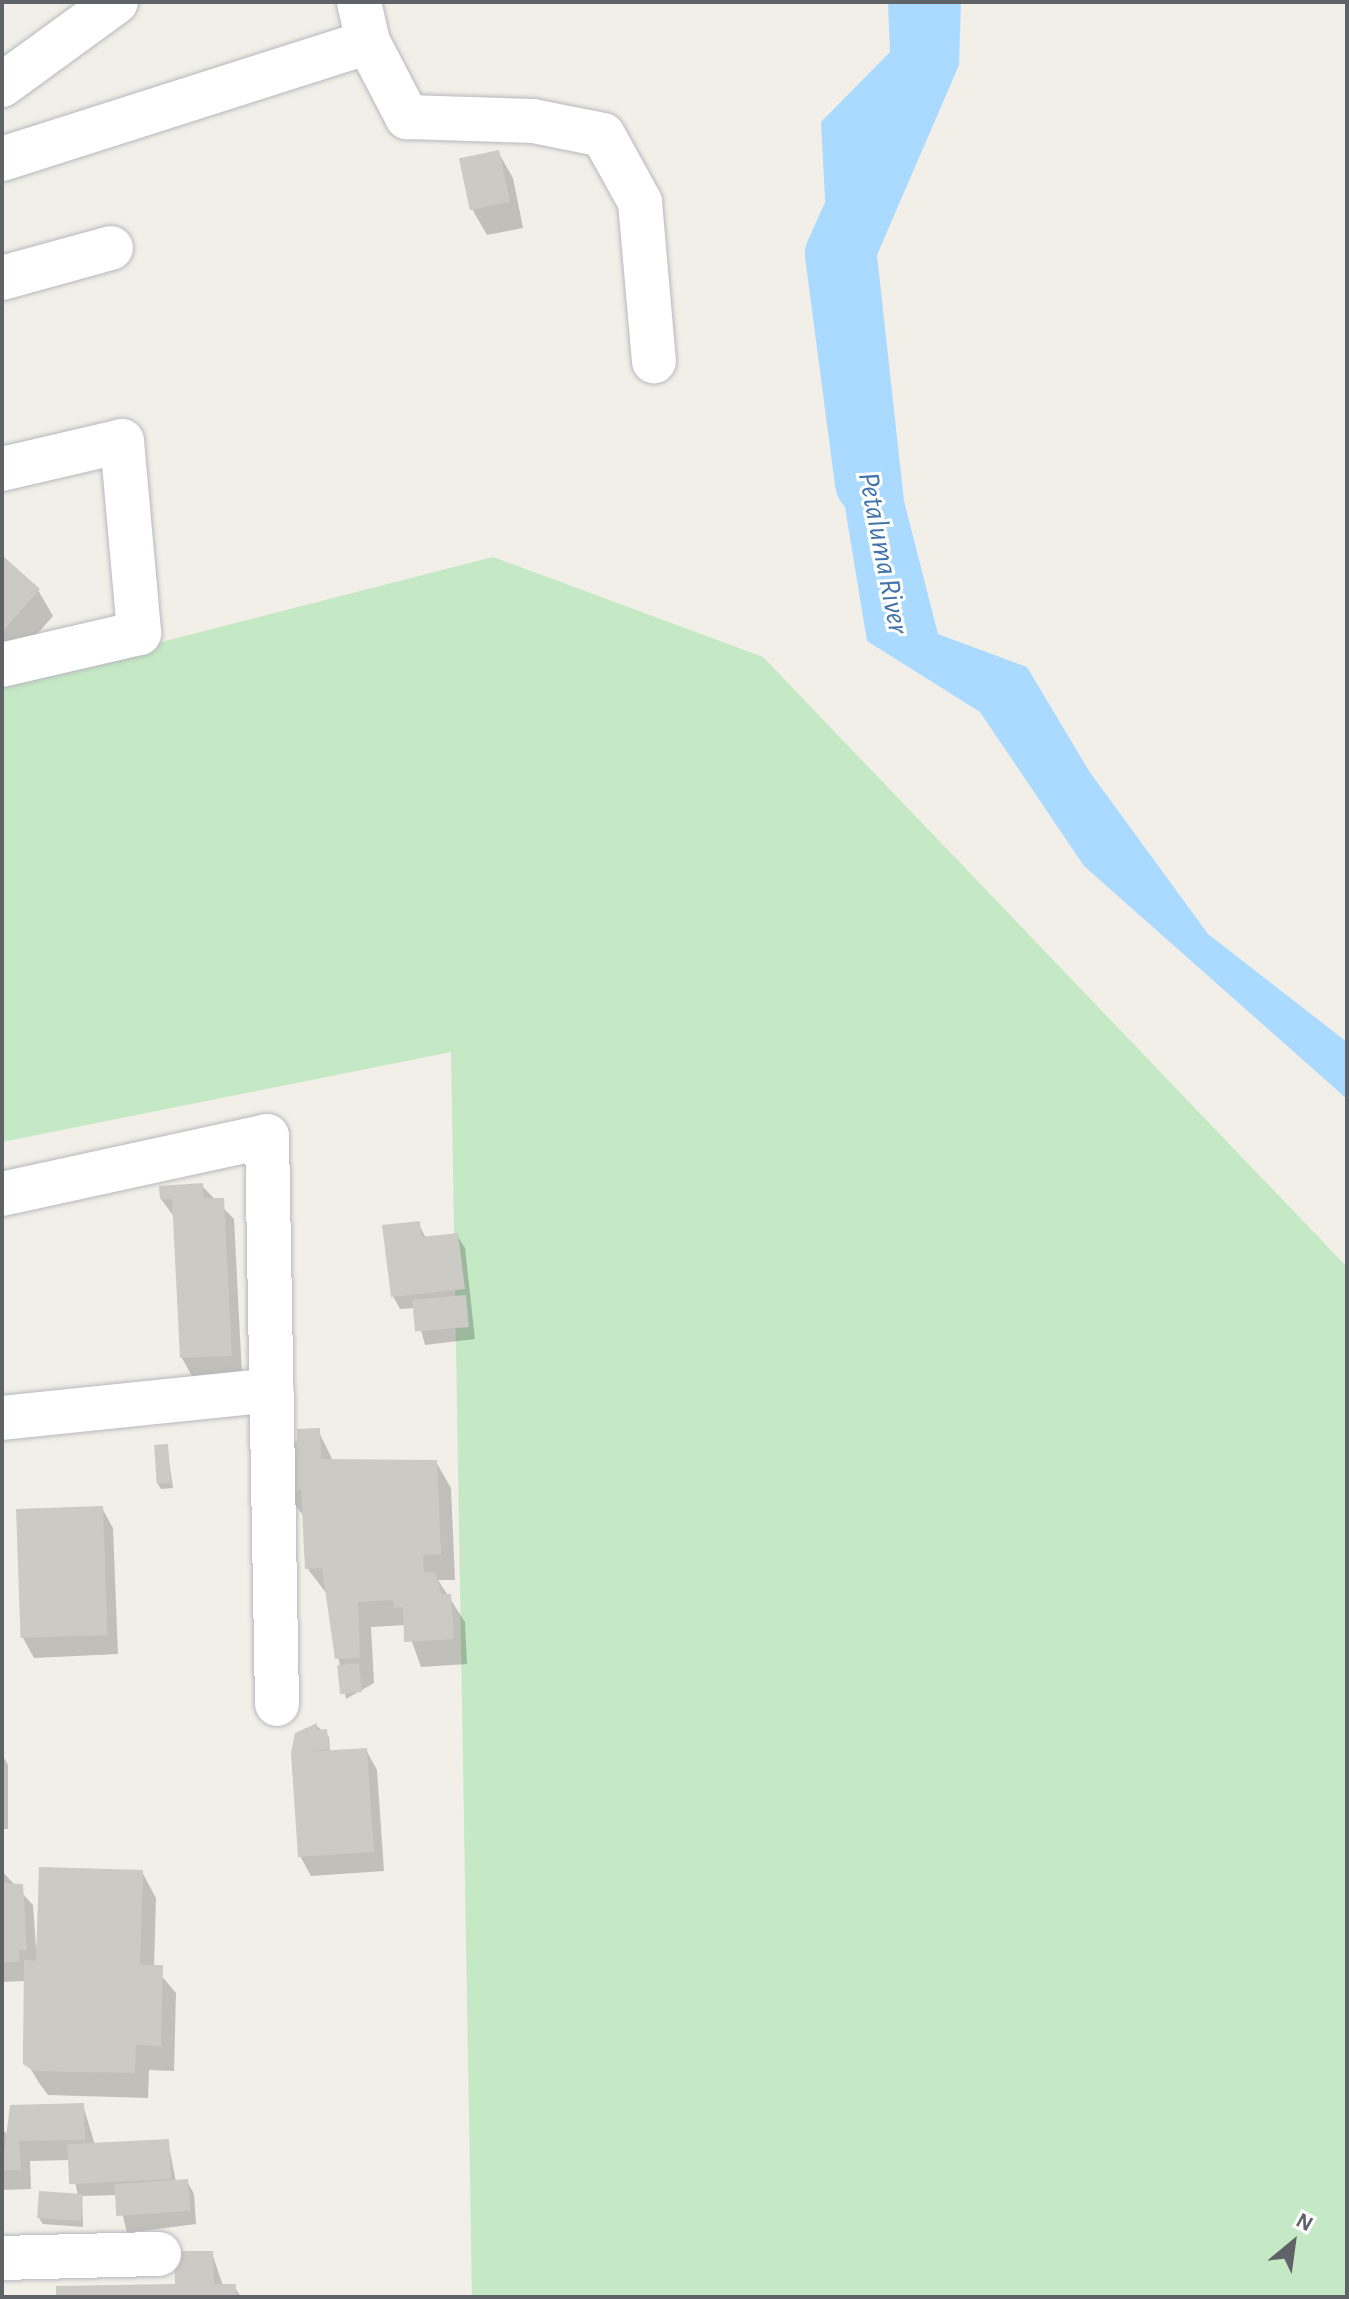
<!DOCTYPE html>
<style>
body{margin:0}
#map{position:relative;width:1349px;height:2299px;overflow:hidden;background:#f1efe8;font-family:"Alegreya Sans",sans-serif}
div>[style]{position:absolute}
.green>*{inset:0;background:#c5e8c5}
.water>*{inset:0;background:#aadaff}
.shadow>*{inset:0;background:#0003}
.river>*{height:66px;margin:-33px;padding:0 33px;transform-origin:33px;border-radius:33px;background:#aadaff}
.building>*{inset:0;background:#cccac5;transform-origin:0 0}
.roads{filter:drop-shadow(0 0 2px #b5b8bc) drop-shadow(0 0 2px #b5b8bc)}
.minor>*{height:44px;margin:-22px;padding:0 22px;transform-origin:22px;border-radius:22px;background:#fff}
span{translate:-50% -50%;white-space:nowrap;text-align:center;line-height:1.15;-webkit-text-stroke:6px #fff;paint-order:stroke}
.water-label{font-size:30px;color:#4174aa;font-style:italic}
.frame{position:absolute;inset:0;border:4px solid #5f6368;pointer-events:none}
.north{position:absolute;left:1253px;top:2203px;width:80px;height:80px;-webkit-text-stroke:6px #fff;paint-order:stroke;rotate:29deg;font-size:22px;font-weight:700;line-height:32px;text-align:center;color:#5f6368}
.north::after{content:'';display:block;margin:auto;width:28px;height:36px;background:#5f6368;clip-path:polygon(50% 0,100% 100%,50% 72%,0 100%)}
</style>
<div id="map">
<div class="green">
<div style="clip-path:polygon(493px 557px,763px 657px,1347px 1267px,1347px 2297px,472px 2297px,451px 1052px,2px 1142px,2px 683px)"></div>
</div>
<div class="water">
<div style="clip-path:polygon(888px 2px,961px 2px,959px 65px,877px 255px,904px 501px,938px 634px,1027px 667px,1089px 771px,1208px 934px,1347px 1042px,1347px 1099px,1084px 866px,980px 712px,867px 641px,842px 489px,864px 340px,826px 218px,821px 122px,890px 52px)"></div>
</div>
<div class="shadow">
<div style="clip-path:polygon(498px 152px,513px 178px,523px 228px,487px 235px,472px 209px)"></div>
<div style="clip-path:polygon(2px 558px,38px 590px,53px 616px,2px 674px)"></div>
<div style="clip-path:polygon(202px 1186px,234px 1219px,242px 1375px,193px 1378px,182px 1358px,175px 1218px,161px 1199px)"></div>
<div style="clip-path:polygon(418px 1223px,426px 1238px,457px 1235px,465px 1248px,475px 1339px,425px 1345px,415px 1308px,400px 1309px,393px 1296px)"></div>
<div style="clip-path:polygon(318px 1430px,333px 1461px,436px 1462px,451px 1488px,455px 1580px,438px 1580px,465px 1622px,467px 1664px,421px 1667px,406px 1625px,371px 1627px,374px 1683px,346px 1699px,327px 1594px,307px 1568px,304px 1516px,283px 1491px,299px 1443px)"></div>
<div style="clip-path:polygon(167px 1446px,173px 1488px,161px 1489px,157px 1483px)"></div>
<div style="clip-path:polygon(102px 1508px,113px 1528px,118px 1654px,34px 1658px,23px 1638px)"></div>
<div style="clip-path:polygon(316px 1725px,329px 1737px,330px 1752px,366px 1750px,377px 1770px,384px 1871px,311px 1876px,300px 1856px,297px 1733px)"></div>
<div style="clip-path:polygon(2px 1754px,8px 1765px,8px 1829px,2px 1829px)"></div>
<div style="clip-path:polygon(2px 1871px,33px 1905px,36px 1947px,142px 1872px,156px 1898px,154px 1967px,176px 1993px,174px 2071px,149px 2070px,148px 2098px,48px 2095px,39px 2083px,23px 2056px,25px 1981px,2px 1982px)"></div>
<div style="clip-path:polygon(83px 2105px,95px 2145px,168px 2141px,176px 2182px,187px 2181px,194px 2194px,196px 2224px,127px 2233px,118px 2195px,82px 2196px,83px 2227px,43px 2224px,39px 2218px,78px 2195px,70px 2160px,30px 2161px,31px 2189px,2px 2190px,2px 2128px,14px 2143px)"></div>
<div style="clip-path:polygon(212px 2253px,223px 2286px,234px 2286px,241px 2297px,58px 2297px,177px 2286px)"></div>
</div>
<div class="river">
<div style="left:868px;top:483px;width:231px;rotate:-97.5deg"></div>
<div style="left:838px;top:254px;width:85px;rotate:-65.8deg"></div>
</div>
<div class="building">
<div style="left:499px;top:150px;width:53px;height:41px;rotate:78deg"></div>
<div style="clip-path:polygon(2px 555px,40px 589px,2px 632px)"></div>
<div style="clip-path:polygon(203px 1183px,204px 1198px,224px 1198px,232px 1356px,180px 1358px,172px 1199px,160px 1199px,159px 1186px)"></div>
<div style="clip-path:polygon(420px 1221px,421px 1237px,458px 1233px,465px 1289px,391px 1297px,382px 1225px)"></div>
<div style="left:466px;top:1295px;width:32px;height:54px;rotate:85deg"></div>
<div style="clip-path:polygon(320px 1428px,321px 1459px,437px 1460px,441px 1554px,423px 1555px,424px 1572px,435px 1572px,442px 1594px,451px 1594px,454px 1639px,404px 1642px,403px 1607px,394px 1608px,393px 1600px,358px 1602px,360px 1658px,335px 1659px,322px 1568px,305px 1569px,301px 1490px,281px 1491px,279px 1442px,297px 1441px,297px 1429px)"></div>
<div style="left:168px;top:1444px;width:39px;height:14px;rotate:86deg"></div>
<div style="left:103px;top:1506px;width:129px;height:87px;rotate:88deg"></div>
<div style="left:359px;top:1663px;width:29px;height:22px;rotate:84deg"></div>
<div style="clip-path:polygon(317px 1723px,317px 1730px,327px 1729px,329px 1749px,303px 1752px,367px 1748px,374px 1852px,298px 1857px,291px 1753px,295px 1733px)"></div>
<div style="clip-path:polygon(39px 1867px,143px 1870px,140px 1965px,163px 1965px,161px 2046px,136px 2045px,135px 2073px,34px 2071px,23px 2064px,24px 1960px,36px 1961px)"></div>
<div style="clip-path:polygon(2px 1883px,23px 1884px,27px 1950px,19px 1950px,19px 1962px,2px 1962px)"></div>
<div style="clip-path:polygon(84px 2103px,85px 2140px,19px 2141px,21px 2170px,2px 2170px,10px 2105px)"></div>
<div style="left:169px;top:2139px;width:40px;height:102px;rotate:87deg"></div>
<div style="left:188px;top:2179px;width:32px;height:74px;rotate:86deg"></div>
<div style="left:39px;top:2191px;width:44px;height:27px;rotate:4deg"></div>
<div style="clip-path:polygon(174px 2251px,213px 2251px,214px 2284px,236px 2284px,236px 2297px,56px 2297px,56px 2286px,175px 2284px)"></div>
</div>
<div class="roads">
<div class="minor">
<div style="left:368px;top:42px;width:85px;rotate:62.5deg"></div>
<div style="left:407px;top:117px;width:126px;rotate:1.8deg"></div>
<div style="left:533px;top:121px;width:71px;rotate:11.3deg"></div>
<div style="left:603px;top:135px;width:77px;rotate:61.1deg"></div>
<div style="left:640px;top:202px;width:160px;rotate:85deg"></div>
<div style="left:2px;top:85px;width:141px;rotate:-36.1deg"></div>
<div style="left:2px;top:159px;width:384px;rotate:-17.7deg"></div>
<div style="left:368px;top:42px;width:41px;rotate:-102.7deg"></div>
<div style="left:2px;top:278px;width:113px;rotate:-15.4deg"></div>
<div style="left:2px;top:469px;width:123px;rotate:-13.1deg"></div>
<div style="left:122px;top:441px;width:193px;rotate:84.9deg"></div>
<div style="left:139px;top:633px;width:141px;rotate:166.9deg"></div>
<div style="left:2px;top:1194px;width:271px;rotate:-12.3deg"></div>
<div style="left:267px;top:1136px;width:568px;rotate:88.99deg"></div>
<div style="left:2px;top:1418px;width:271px;rotate:-5.9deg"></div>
<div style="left:2px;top:2258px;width:157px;rotate:-1.5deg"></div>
</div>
</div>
<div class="water-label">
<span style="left:883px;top:553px;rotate:79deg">Petaluma River</span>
</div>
<div class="frame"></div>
<div class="north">N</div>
</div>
